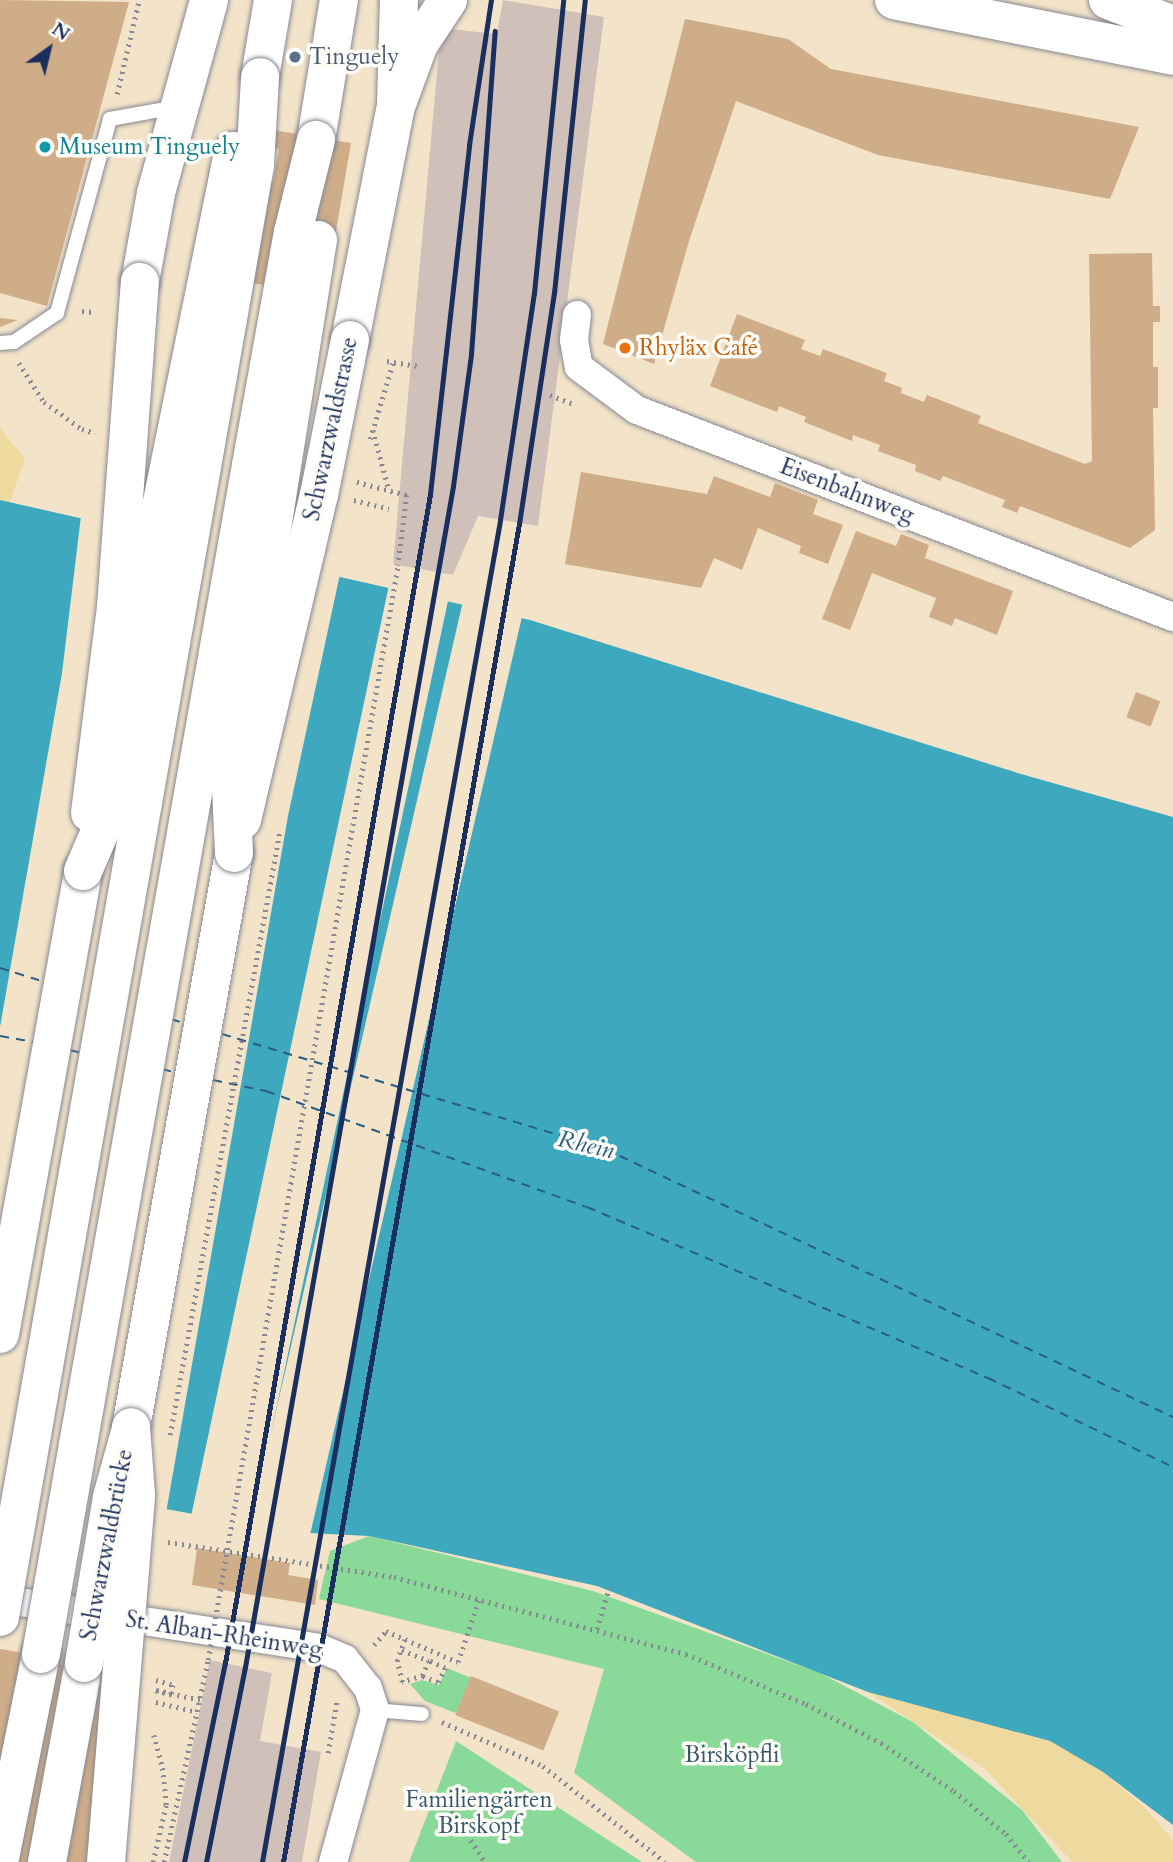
<!DOCTYPE html>
<meta charset="utf-8">
<style>
body{margin:0}
#map{position:relative;width:1173px;height:1862px;overflow:hidden;background:#f3e3c9;font-family:Cardo,serif}
div>[style]{position:absolute}
.industrial>*{inset:0;background:#cfc0ba}
.green>*{inset:0;background:#89d998}
.sand>*{inset:0;background:#eeda9e}
.water>*{inset:0;background:#3ea8be}
.pier>*{inset:0;background:#f3e3c9;transform-origin:0 0}
.ferry>*{height:2px;margin-top:-1px;transform-origin:0;background:repeating-linear-gradient(90deg,#295f84 0 9px,transparent 0 16px)}
.building>*{inset:0;background:#cfad88;transform-origin:0 0}
.path>*{height:4.5px;margin-top:-2.25px;transform-origin:0;background:repeating-linear-gradient(90deg,#878994 0 2px,transparent 0 7px)}
.roads{filter:drop-shadow(0 0 2px #878994) drop-shadow(0 0 2px #878994)}
.service>*{height:14px;margin:-7px;padding:0 7px;transform-origin:7px;border-radius:7px;background:#fff}
.minor>*{height:28px;margin:-14px;padding:0 14px;transform-origin:14px;border-radius:14px;background:#fff}
.secondary>*{height:38px;margin:-19px;padding:0 19px;transform-origin:19px;border-radius:19px;background:#fff}
.primary>*{height:38px;margin:-19px;padding:0 19px;transform-origin:19px;border-radius:19px;background:#fff}
.motorway>*{height:38px;margin:-19px;padding:0 19px;transform-origin:19px;border-radius:19px;background:#fff}
.rail>*{height:5px;margin:-2.5px;padding:0 2.5px;transform-origin:2.5px;border-radius:2.5px;background:#1b2f5e}
.path-bridge>*{height:4.5px;margin-top:-2.25px;transform-origin:0;background:repeating-linear-gradient(90deg,#878994 0 2px,transparent 0 7px)}
.bridges{filter:drop-shadow(0 0 2px #878994) drop-shadow(0 0 2px #878994)}
.primary-bridge>*{height:38px;margin:-19px;padding:0 19px;transform-origin:19px;border-radius:19px;background:#fff}
.motorway-bridge>*{height:38px;margin:-19px;padding:0 19px;transform-origin:19px;border-radius:19px;background:#fff}
.dots>*{width:19px;height:19px;translate:-50% -50%;box-sizing:border-box;border:4px solid #fdfcf7;border-radius:50%}
span{translate:-50% -50%;white-space:nowrap;text-align:center;line-height:1.15;-webkit-text-stroke:7px #fdfcf7;paint-order:stroke}
.service-label{font-size:23px;color:#4e5e75}
.left{translate:0 -50%;text-align:left}
.culture-label{font-size:23px;color:#0d838f}
.food-label{font-size:23px;color:#c56008}
.street-label{font-size:23px;color:#1b2f5e}
.park-label{font-size:23px;color:#365a6c}
.water-label{font-size:24px;color:#295f84;font-style:italic}
.north{position:absolute;left:14px;top:14px;width:70px;height:70px;-webkit-text-stroke:5px #fdfcf7;paint-order:stroke;rotate:34deg;font-size:19px;font-weight:700;line-height:28px;text-align:center;color:#1b2f5e}
.north::after{content:'';display:block;margin:auto;width:24px;height:32px;background:#1b2f5e;clip-path:polygon(50% 0,100% 100%,50% 72%,0 100%)}
</style>
<div id="map">
<div class="industrial">
<div style="clip-path:polygon(503px 0,604px 17px,538px 526px,478px 516px,453px 575px,393px 564px,441px 28px,497px 34px)"></div>
<div style="clip-path:polygon(210px 1660px,272px 1673px,260px 1741px,321px 1752px,302px 1862px,169px 1862px)"></div>
</div>
<div class="green">
<div style="clip-path:polygon(369px 1536px,593px 1591px,820px 1673px,913px 1722px,1022px 1810px,1062px 1862px,696px 1862px,574px 1773px,604px 1669px,319px 1599px,330px 1551px)"></div>
<div style="clip-path:polygon(447px 1668px,471px 1678px,458px 1714px,425px 1701px,410px 1684px,422px 1680px,439px 1685px)"></div>
<div style="clip-path:polygon(456px 1741px,642px 1862px,409px 1862px)"></div>
</div>
<div class="sand">
<div style="clip-path:polygon(0 428px,25px 459px,9px 504px,0 500px)"></div>
<div style="clip-path:polygon(868px 1692px,1050px 1741px,1103px 1772px,1144px 1807px,1173px 1840px,1173px 1862px,1072px 1862px,985px 1769px)"></div>
</div>
<div class="water">
<div style="clip-path:polygon(0 500px,530px 620px,1021px 774px,1173px 817px,1173px 1825px,1103px 1772px,1050px 1741px,868px 1692px,597px 1586px,369px 1536px,290px 1532px,0 1478px)"></div>
</div>
<div class="pier">
<div style="clip-path:polygon(81px 516px,340px 574px,288px 816px,166px 1513px,0 1482px,0 1027px,62px 673px)"></div>
<div style="left:389px;top:585px;width:61px;height:953px;rotate:12deg"></div>
<div style="left:463px;top:601px;width:61px;height:950px;rotate:13deg"></div>
</div>
<div class="ferry">
<div style="left:0;top:968px;width:47px;rotate:17.3deg"></div>
<div style="left:171px;top:1019px;width:16px;rotate:18deg"></div>
<div style="left:222px;top:1034px;width:400px;rotate:16.7deg"></div>
<div style="left:605px;top:1149px;width:628px;rotate:25.26deg"></div>
<div style="left:0;top:1036px;width:34px;rotate:10deg"></div>
<div style="left:70px;top:1050px;width:11px;rotate:15deg"></div>
<div style="left:162px;top:1069px;width:16px;rotate:15deg"></div>
<div style="left:213px;top:1080px;width:54px;rotate:11.7deg"></div>
<div style="left:266px;top:1091px;width:341px;rotate:19.9deg"></div>
<div style="left:587px;top:1207px;width:436px;rotate:23.1deg"></div>
<div style="left:988px;top:1378px;width:205px;rotate:25.7deg"></div>
</div>
<div class="building">
<div style="clip-path:polygon(0 0,129px 2px,47px 306px,0 293px)"></div>
<div style="clip-path:polygon(685px 19px,788px 39px,831px 69px,1139px 127px,1110px 199px,878px 155px,736px 101px,689px 241px,654px 364px,603px 344px)"></div>
<div style="clip-path:polygon(255px 127px,351px 143px,325px 296px,191px 272px,209px 170px,273px 182px,279px 149px,252px 145px)"></div>
<div style="clip-path:polygon(1152px 253px,1153px 306px,1160px 306px,1160px 322px,1153px 322px,1153px 367px,1158px 367px,1158px 408px,1153px 408px,1155px 530px,1130px 548px,1020px 506px,1017px 513px,1010px 510px,1002px 507px,1005px 500px,943px 476px,940px 481px,915px 471px,916px 465px,878px 451px,880px 445px,853px 435px,852px 441px,804px 422px,806px 417px,779px 406px,777px 412px,710px 386px,737px 314px,805px 340px,801px 349px,820px 356px,823px 349px,887px 373px,884px 381px,902px 388px,901px 393px,924px 402px,927px 395px,981px 416px,978px 423px,1085px 464px,1092px 461px,1089px 254px)"></div>
<div style="clip-path:polygon(0 318px,18px 320px,0 327px)"></div>
<div style="clip-path:polygon(581px 472px,707px 494px,714px 476px,770px 497px,775px 483px,818px 500px,813px 514px,843px 525px,828px 564px,799px 553px,801px 546px,758px 528px,742px 570px,714px 558px,701px 588px,565px 564px)"></div>
<div style="clip-path:polygon(856px 531px,896px 546px,901px 534px,929px 545px,925px 558px,1013px 591px,997px 635px,955px 618px,952px 626px,929px 617px,936px 598px,872px 573px,850px 630px,822px 619px)"></div>
<div style="left:1136px;top:692px;width:26px;height:27px;rotate:21deg"></div>
<div style="clip-path:polygon(197px 1548px,290px 1563px,288px 1575px,318px 1580px,315px 1605px,192px 1585px)"></div>
<div style="clip-path:polygon(0 1649px,61px 1659px,60px 1664px,87px 1670px,88px 1666px,113px 1672px,93px 1862px,0 1862px)"></div>
<div style="left:471px;top:1676px;width:95px;height:42px;rotate:22deg"></div>
</div>
<div class="path">
<div style="left:117px;top:94px;width:97px;rotate:-76.8deg"></div>
<div style="left:82px;top:311px;width:12px;rotate:5deg"></div>
<div style="left:387px;top:361px;width:30px;rotate:9deg"></div>
<div style="left:19px;top:363px;width:46px;rotate:57.3deg"></div>
<div style="left:44px;top:402px;width:47px;rotate:35.4deg"></div>
<div style="left:82px;top:429px;width:14px;rotate:17deg"></div>
<div style="left:550px;top:395px;width:25px;rotate:21deg"></div>
<div style="left:373px;top:430px;width:62px;rotate:75.1deg"></div>
<div style="left:370px;top:439px;width:79px;rotate:-73.2deg"></div>
<div style="left:357px;top:482px;width:52px;rotate:14.6deg"></div>
<div style="left:407px;top:495px;width:71px;rotate:97.3deg"></div>
<div style="left:354px;top:500px;width:36px;rotate:14deg"></div>
<div style="left:168px;top:1542px;width:229px;rotate:8.8deg"></div>
<div style="left:394px;top:1577px;width:302px;rotate:14.8deg"></div>
<div style="left:686px;top:1654px;width:130px;rotate:22.6deg"></div>
<div style="left:806px;top:1704px;width:85px;rotate:27.5deg"></div>
<div style="left:881px;top:1743px;width:87px;rotate:33.3deg"></div>
<div style="left:954px;top:1791px;width:67px;rotate:39.6deg"></div>
<div style="left:1006px;top:1834px;width:36px;rotate:51deg"></div>
<div style="left:597px;top:1629px;width:43px;rotate:-73.7deg"></div>
<div style="left:374px;top:1645px;width:18px;rotate:-49deg"></div>
<div style="left:386px;top:1631px;width:78px;rotate:23.3deg"></div>
<div style="left:458px;top:1662px;width:66px;rotate:-71.6deg"></div>
<div style="left:402px;top:1650px;width:29px;rotate:22deg"></div>
<div style="left:429px;top:1661px;width:16px;rotate:112deg"></div>
<div style="left:423px;top:1676px;width:22px;rotate:164deg"></div>
<div style="left:423px;top:1676px;width:16px;rotate:22deg"></div>
<div style="left:438px;top:1682px;width:16px;rotate:-63deg"></div>
<div style="left:445px;top:1668px;width:17px;rotate:-156deg"></div>
<div style="left:156px;top:1680px;width:18px;rotate:16deg"></div>
<div style="left:173px;top:1685px;width:10px;rotate:101deg"></div>
<div style="left:171px;top:1695px;width:16px;rotate:-165deg"></div>
<div style="left:402px;top:1682px;width:22px;rotate:-103deg"></div>
<div style="left:397px;top:1661px;width:23px;rotate:-70deg"></div>
<div style="left:156px;top:1702px;width:42px;rotate:13.7deg"></div>
<div style="left:442px;top:1722px;width:110px;rotate:23.5deg"></div>
<div style="left:543px;top:1766px;width:155px;rotate:38.2deg"></div>
<div style="left:328px;top:1753px;width:54px;rotate:-80.4deg"></div>
<div style="left:448px;top:1805px;width:68px;rotate:57deg"></div>
<div style="left:153px;top:1862px;width:58px;rotate:-77.2deg"></div>
<div style="left:166px;top:1805px;width:41px;rotate:-95.6deg"></div>
<div style="left:164px;top:1862px;width:206px;rotate:-77.7deg"></div>
</div>
<div class="roads">
<div class="service">
<div style="left:0;top:343px;width:14px;rotate:-4deg"></div>
<div style="left:14px;top:342px;width:52px;rotate:-34deg"></div>
<div style="left:57px;top:313px;width:201px;rotate:-74.7deg"></div>
<div style="left:110px;top:119px;width:67px;rotate:-10.3deg"></div>
<div style="left:375px;top:1710px;width:47px;rotate:4.9deg"></div>
</div>
<div class="minor">
<div style="left:577px;top:315px;width:25px;rotate:97deg"></div>
<div style="left:574px;top:340px;width:27px;rotate:80deg"></div>
<div style="left:579px;top:367px;width:72px;rotate:36.6deg"></div>
<div style="left:637px;top:410px;width:575px;rotate:21.12deg"></div>
<div style="left:0;top:1599px;width:323px;rotate:8.7deg"></div>
<div style="left:319px;top:1648px;width:28px;rotate:23deg"></div>
<div style="left:345px;top:1659px;width:37px;rotate:52deg"></div>
<div style="left:368px;top:1688px;width:23px;rotate:72deg"></div>
<div style="left:375px;top:1710px;width:158px;rotate:105.4deg"></div>
</div>
<div class="secondary">
<div style="left:894px;top:0;width:285px;rotate:11.3deg"></div>
<div style="left:1108px;top:0;width:70px;rotate:21deg"></div>
<div style="left:398px;top:101px;width:61px;rotate:-69.8deg"></div>
<div style="left:419px;top:44px;width:53px;rotate:-56.6deg"></div>
</div>
<div class="primary">
<div style="left:140px;top:282px;width:90px;rotate:-79.8deg"></div>
<div style="left:156px;top:193px;width:200px;rotate:-74.6deg"></div>
<div style="left:350px;top:340px;width:238px;rotate:-78.9deg"></div>
<div style="left:396px;top:106px;width:106px;rotate:-88.4deg"></div>
<div style="left:0;top:1334px;width:470px;rotate:-79.8deg"></div>
<div style="left:131px;top:1427px;width:583px;rotate:-79.83deg"></div>
<div style="left:47px;top:1862px;width:202px;rotate:-79.5deg"></div>
</div>
<div class="motorway">
<div style="left:260px;top:77px;width:78px;rotate:-80.4deg"></div>
<div style="left:316px;top:140px;width:142px;rotate:-80.7deg"></div>
<div style="left:0;top:1858px;width:208px;rotate:-78.6deg"></div>
</div>
</div>
<div class="rail">
<div style="left:184px;top:1862px;width:203px;rotate:-78.4deg"></div>
<div style="left:225px;top:1663px;width:1187px;rotate:-80.05deg"></div>
<div style="left:430px;top:494px;width:351px;rotate:-83.6deg"></div>
<div style="left:469px;top:145px;width:147px;rotate:-81.4deg"></div>
<div style="left:206px;top:1862px;width:199px;rotate:-78.7deg"></div>
<div style="left:245px;top:1667px;width:1199px;rotate:-80.01deg"></div>
<div style="left:453px;top:486px;width:133px;rotate:-82.2deg"></div>
<div style="left:471px;top:354px;width:324px;rotate:-85.8deg"></div>
<div style="left:262px;top:1862px;width:1363px;rotate:-79.94deg"></div>
<div style="left:500px;top:520px;width:230px;rotate:-81.5deg"></div>
<div style="left:534px;top:293px;width:294px;rotate:-84.3deg"></div>
<div style="left:283px;top:1862px;width:1359px;rotate:-80deg"></div>
<div style="left:519px;top:524px;width:234px;rotate:-81.4deg"></div>
<div style="left:554px;top:293px;width:295px;rotate:-84deg"></div>
</div>
<div class="path-bridge">
<div style="left:170px;top:1435px;width:615px;rotate:-79.7deg"></div>
<div style="left:208px;top:1660px;width:1111px;rotate:-80.16deg"></div>
<div style="left:157px;top:1690px;width:44px;rotate:13.1deg"></div>
<div style="left:154px;top:1735px;width:30px;rotate:75deg"></div>
</div>
<div class="bridges">
<div class="primary-bridge">
<div style="left:90px;top:813px;width:208px;rotate:-82.8deg"></div>
<div style="left:116px;top:607px;width:326px;rotate:-85.8deg"></div>
<div style="left:242px;top:820px;width:334px;rotate:-76.7deg"></div>
<div style="left:319px;top:495px;width:158px;rotate:-78.7deg"></div>
<div style="left:84px;top:1663px;width:168px;rotate:-80.4deg"></div>
<div style="left:112px;top:1497px;width:67px;rotate:-74.5deg"></div>
</div>
<div class="motorway-bridge">
<div style="left:234px;top:853px;width:67px;rotate:-92.6deg"></div>
<div style="left:231px;top:786px;width:553px;rotate:-80.95deg"></div>
<div style="left:83px;top:871px;width:61px;rotate:-66.8deg"></div>
<div style="left:107px;top:815px;width:283px;rotate:-80.2deg"></div>
<div style="left:155px;top:536px;width:393px;rotate:-78.5deg"></div>
<div style="left:0;top:1617px;width:1474px;rotate:-80.04deg"></div>
<div style="left:255px;top:165px;width:88px;rotate:-86.7deg"></div>
<div style="left:41px;top:1654px;width:1207px;rotate:-79.98deg"></div>
<div style="left:251px;top:465px;width:237px;rotate:-79.8deg"></div>
<div style="left:293px;top:232px;width:95px;rotate:-76deg"></div>
<div style="left:106px;top:1862px;width:368px;rotate:-85.3deg"></div>
<div style="left:136px;top:1495px;width:68px;rotate:-94.2deg"></div>
</div>
</div>
<div class="dots">
<div style="left:295px;top:57px;background:#5c6f8a"></div>
<div style="left:45px;top:147px;background:#0f9aa8"></div>
<div style="left:625px;top:348px;background:#e8710a"></div>
</div>
<div class="service-label">
<span class="left" style="left:309px;top:57px">Tinguely</span>
</div>
<div class="culture-label">
<span class="left" style="left:59px;top:147px">Museum Tinguely</span>
</div>
<div class="food-label">
<span class="left" style="left:639px;top:348px">Rhyläx Café</span>
</div>
<div class="street-label">
<span style="left:331px;top:429px;rotate:-78deg">Schwarzwaldstrasse</span>
<span style="left:847px;top:491px;rotate:21deg">Eisenbahnweg</span>
<span style="left:107px;top:1545px;rotate:-79deg">Schwarzwaldbrücke</span>
<span style="left:224px;top:1635px;rotate:9deg">St. Alban-Rheinweg</span>
</div>
<div class="park-label">
<span style="left:732px;top:1755px">Birsköpfli</span>
<span style="left:479px;top:1813px">Familiengärten<br>Birskopf</span>
</div>
<div class="water-label">
<span style="left:586px;top:1145px;rotate:13deg">Rhein</span>
</div>
<div class="north">N</div>
</div>
